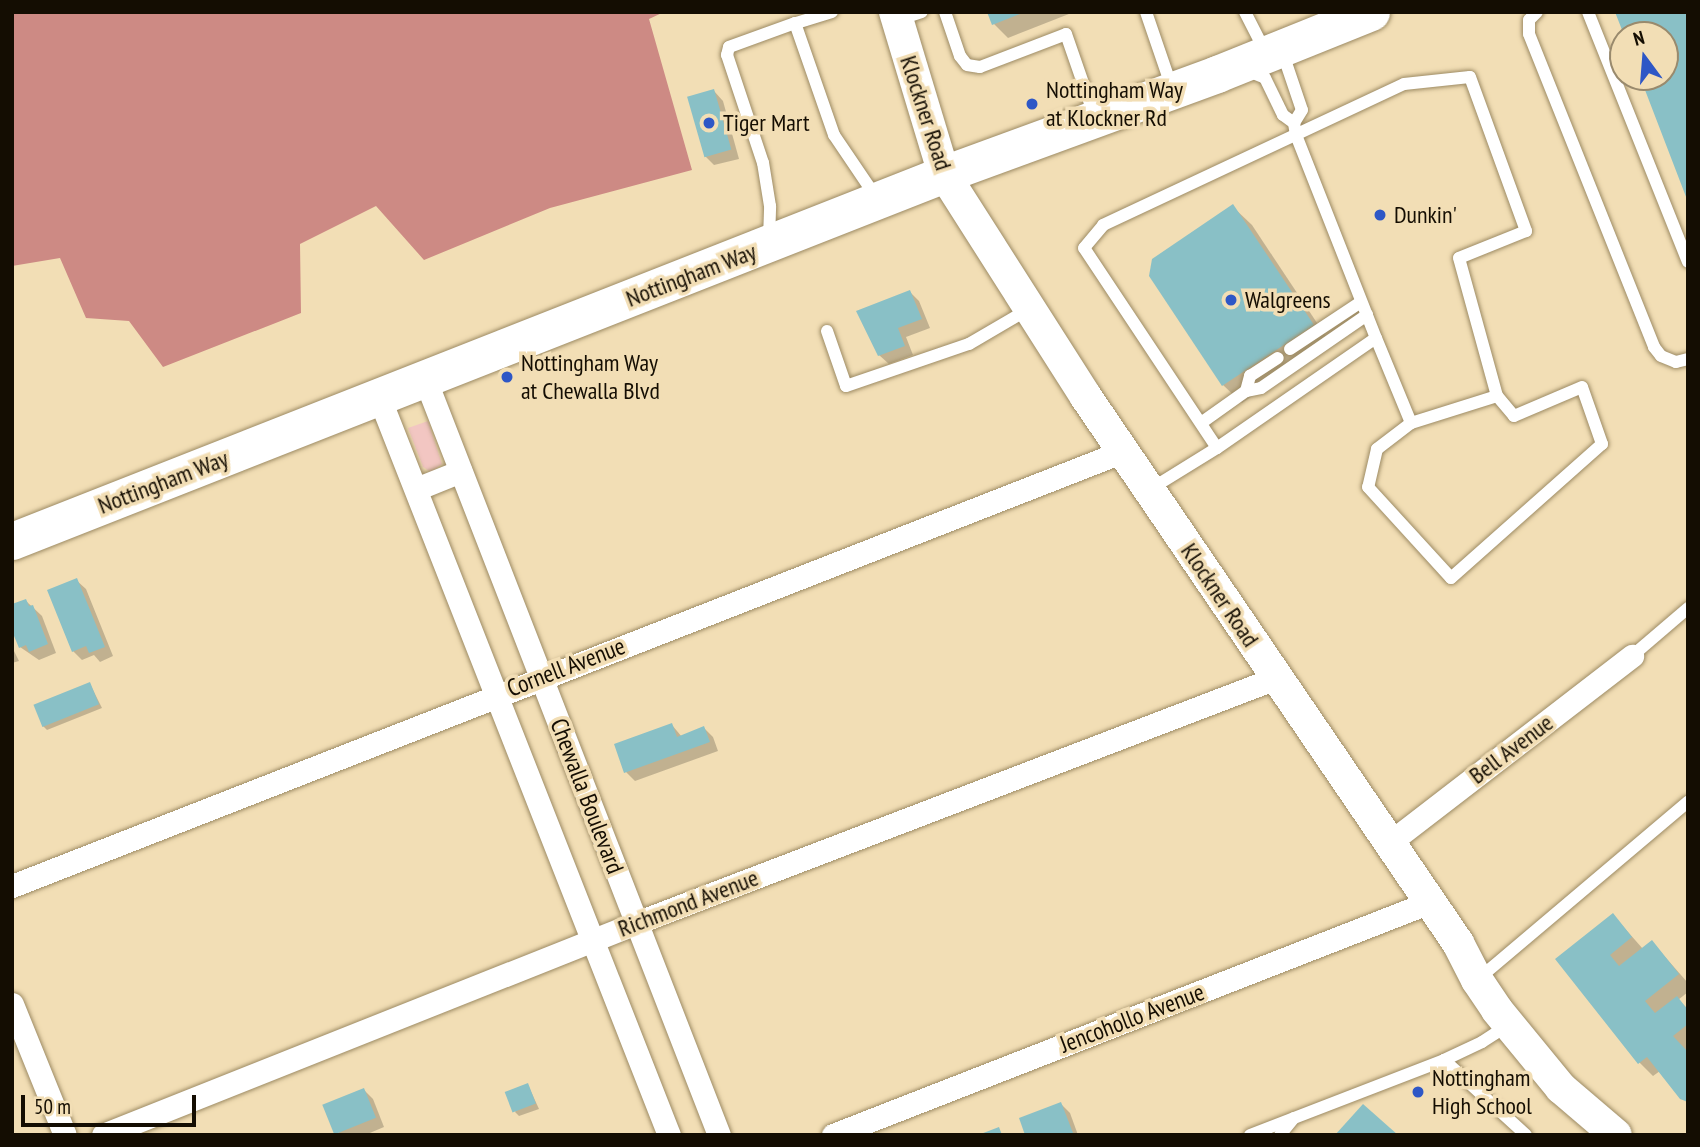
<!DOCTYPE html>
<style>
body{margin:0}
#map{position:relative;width:1700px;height:1147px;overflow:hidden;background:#f2deb5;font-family:"PT Sans Narrow",sans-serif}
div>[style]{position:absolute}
.green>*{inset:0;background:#f2c6c2}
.forest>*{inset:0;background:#cd8a84}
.shadow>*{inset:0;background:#0003}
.building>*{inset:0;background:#89c0c6;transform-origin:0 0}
.roads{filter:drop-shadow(0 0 2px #9d8b64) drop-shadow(0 0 2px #9d8b64)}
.service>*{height:12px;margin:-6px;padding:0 6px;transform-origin:6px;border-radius:6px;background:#fff}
.minor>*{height:23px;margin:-11.5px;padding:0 11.5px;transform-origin:11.5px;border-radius:11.5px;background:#fff}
.secondary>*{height:32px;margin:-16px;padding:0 16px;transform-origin:16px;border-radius:16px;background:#fff}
.primary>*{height:37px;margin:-18.5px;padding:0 18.5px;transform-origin:18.5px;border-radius:18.5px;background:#fff}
.dots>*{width:19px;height:19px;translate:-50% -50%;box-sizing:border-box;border:4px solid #f2deb5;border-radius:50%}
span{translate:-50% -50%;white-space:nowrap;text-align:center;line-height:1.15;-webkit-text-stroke:7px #f2deb5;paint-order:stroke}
.poi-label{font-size:24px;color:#140d02}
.left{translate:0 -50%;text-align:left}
.street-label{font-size:24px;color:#140d02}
.frame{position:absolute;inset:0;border:14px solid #140d02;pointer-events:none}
.north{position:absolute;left:1609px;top:21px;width:70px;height:70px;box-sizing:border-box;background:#f2deb5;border:2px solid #998a6d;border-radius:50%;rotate:344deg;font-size:19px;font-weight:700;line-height:28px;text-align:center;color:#140d02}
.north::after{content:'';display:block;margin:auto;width:24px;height:32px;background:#2e57c6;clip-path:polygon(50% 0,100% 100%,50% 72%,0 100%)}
.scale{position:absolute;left:21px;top:1095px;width:175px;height:32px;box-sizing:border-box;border:4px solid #140d02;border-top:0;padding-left:9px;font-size:21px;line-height:24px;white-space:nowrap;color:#140d02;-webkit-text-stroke:5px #f2deb5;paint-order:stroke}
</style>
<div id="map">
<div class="green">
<div style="clip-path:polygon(428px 421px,442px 464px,431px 472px,423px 467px,408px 428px)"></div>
</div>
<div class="forest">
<div style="clip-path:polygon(12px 12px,664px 12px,649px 19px,692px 170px,550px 208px,424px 260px,376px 206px,300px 244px,301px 313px,163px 367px,129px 321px,86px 318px,60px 258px,12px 266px)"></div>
</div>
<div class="shadow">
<div style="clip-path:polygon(989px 12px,1074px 12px,1008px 38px,994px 24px)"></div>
<div style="clip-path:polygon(714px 91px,723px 101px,739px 159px,714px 165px,705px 156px)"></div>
<div style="clip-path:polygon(1233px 207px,1252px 225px,1331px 344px,1242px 403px,1223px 385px)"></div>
<div style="clip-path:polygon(910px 292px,919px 301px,930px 328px,906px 337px,913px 355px,889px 364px,879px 355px)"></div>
<div style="clip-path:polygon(76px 580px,86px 589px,113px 656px,100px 662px,94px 655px,82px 660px,73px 651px)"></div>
<div style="clip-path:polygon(26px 601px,42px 616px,56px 653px,39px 660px,20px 647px)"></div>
<div style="clip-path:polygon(12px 647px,19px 661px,12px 663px)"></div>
<div style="clip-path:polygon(90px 684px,102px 708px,47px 730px,43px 726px)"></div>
<div style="clip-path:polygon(672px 725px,682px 737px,704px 728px,713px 737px,718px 751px,635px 781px,626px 772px)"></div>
<div style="clip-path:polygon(1613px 915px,1643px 949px,1652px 942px,1688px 983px,1688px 992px,1678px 1000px,1688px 1009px,1688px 1104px,1660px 1071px,1653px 1076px,1639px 1062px,1558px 959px)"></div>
<div style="clip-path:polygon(528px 1085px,539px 1109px,519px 1116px,515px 1112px)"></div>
<div style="clip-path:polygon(364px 1090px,373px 1099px,384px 1127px,365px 1135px,337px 1135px)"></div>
<div style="clip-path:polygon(1061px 1104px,1070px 1113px,1078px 1135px,1027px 1135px)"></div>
</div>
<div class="building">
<div style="clip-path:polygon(987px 12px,1025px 12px,992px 25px)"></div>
<div style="clip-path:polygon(1615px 12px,1688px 12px,1688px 202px,1640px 77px,1665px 77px,1665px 35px,1624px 35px)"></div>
<div style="left:714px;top:89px;width:63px;height:28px;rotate:74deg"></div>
<div style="clip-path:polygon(1233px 204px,1314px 325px,1222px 386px,1149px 276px,1152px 259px)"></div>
<div style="clip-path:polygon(910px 290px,922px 319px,898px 328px,905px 346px,878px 356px,856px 311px)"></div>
<div style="clip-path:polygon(77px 578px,105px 647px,89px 653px,86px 646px,72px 652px,47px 590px)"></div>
<div style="clip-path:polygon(26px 599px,29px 606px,33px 605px,48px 644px,29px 652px,26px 645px,19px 648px,12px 631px,12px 604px)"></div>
<div style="left:90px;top:682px;width:24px;height:61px;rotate:68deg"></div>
<div style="clip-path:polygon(672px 723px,677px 737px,704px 726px,710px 742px,624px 773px,614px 744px)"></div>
<div style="clip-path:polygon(1613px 913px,1632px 937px,1610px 955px,1619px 966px,1652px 940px,1679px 974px,1645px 1001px,1655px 1013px,1677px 996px,1688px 1010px,1688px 1024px,1673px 1036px,1688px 1052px,1688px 1102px,1680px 1099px,1647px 1057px,1638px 1064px,1555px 959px)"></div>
<div style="left:528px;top:1083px;width:22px;height:25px;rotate:69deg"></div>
<div style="left:364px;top:1088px;width:32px;height:45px;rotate:68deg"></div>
<div style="clip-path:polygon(1061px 1102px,1073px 1133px,1025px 1135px,1019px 1118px)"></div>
<div style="clip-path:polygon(1363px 1104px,1398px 1135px,1335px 1135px)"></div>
<div style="clip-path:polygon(999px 1127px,1002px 1135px,978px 1135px)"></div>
</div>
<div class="roads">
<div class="service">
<div style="left:832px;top:12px;width:39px;rotate:163deg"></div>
<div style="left:795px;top:23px;width:119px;rotate:70.8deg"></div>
<div style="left:834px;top:135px;width:75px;rotate:55.9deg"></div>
<div style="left:945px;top:12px;width:46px;rotate:71.2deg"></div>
<div style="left:960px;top:56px;width:11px;rotate:52deg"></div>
<div style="left:967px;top:65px;width:13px;rotate:9deg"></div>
<div style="left:980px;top:67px;width:92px;rotate:-21deg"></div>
<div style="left:1066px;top:34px;width:86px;rotate:70.9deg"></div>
<div style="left:1146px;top:12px;width:80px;rotate:71.1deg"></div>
<div style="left:1245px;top:12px;width:44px;rotate:62.9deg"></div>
<div style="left:1537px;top:12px;width:11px;rotate:135deg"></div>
<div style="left:1529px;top:20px;width:14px;rotate:90deg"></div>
<div style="left:1529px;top:34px;width:337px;rotate:68.2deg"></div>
<div style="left:1654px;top:347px;width:11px;rotate:52deg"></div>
<div style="left:1661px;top:356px;width:16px;rotate:22deg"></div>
<div style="left:1676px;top:362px;width:12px;rotate:-14deg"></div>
<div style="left:1588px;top:12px;width:269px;rotate:68.2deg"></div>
<div style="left:897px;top:20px;width:26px;rotate:-18deg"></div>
<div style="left:1282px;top:51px;width:62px;rotate:71.3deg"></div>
<div style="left:1302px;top:110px;width:15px;rotate:122deg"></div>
<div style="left:1294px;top:123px;width:12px;rotate:81deg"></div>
<div style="left:1296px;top:135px;width:218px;rotate:68.5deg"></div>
<div style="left:1248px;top:71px;width:18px;rotate:22deg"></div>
<div style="left:1265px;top:78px;width:41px;rotate:64.1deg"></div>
<div style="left:1283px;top:115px;width:14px;rotate:36deg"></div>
<div style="left:769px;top:239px;width:33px;rotate:-88deg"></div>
<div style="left:770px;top:206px;width:44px;rotate:-99.2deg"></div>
<div style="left:763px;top:163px;width:114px;rotate:-108.4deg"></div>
<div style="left:727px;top:55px;width:8px;rotate:-76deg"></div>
<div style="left:729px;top:47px;width:70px;rotate:-20deg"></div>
<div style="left:827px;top:331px;width:58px;rotate:70.9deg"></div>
<div style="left:846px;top:386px;width:130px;rotate:-18.9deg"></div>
<div style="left:969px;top:344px;width:69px;rotate:-30.3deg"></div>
<div style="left:1290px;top:349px;width:85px;rotate:-33.5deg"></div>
<div style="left:1246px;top:391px;width:16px;rotate:-75deg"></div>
<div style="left:1250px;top:376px;width:33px;rotate:-33deg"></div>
<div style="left:1201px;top:423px;width:55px;rotate:-35.4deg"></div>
<div style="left:1246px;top:391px;width:15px;rotate:-11deg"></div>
<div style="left:1261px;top:388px;width:129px;rotate:-34.6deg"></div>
<div style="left:1217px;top:448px;width:240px;rotate:-123.6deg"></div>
<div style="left:1084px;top:248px;width:30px;rotate:-50deg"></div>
<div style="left:1103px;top:225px;width:332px;rotate:-25.1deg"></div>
<div style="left:1404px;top:84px;width:66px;rotate:-6.1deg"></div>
<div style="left:1470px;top:77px;width:164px;rotate:70deg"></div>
<div style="left:1526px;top:231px;width:72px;rotate:158.1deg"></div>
<div style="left:1459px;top:258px;width:143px;rotate:74.6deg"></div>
<div style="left:1497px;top:396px;width:90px;rotate:162.6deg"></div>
<div style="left:1149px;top:490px;width:80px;rotate:-31.7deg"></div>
<div style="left:1217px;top:448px;width:193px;rotate:-34.7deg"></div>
<div style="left:1376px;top:338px;width:92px;rotate:67.6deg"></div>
<div style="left:1411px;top:423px;width:43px;rotate:142.6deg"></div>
<div style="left:1377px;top:449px;width:39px;rotate:103deg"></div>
<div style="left:1368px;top:487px;width:123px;rotate:47.6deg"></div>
<div style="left:1451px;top:578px;width:202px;rotate:-41.6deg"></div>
<div style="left:1602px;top:444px;width:60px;rotate:-109.3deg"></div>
<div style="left:1582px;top:387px;width:74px;rotate:156.9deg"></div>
<div style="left:1514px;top:416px;width:26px;rotate:-130deg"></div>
<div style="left:1632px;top:656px;width:74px;rotate:-40.6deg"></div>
<div style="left:1477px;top:980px;width:276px;rotate:-40.2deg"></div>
<div style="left:1444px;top:1060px;width:111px;rotate:42.4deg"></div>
<div style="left:1250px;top:1135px;width:208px;rotate:-21.1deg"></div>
<div style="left:1444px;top:1060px;width:42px;rotate:-25.3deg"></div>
<div style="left:1482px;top:1042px;width:31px;rotate:-33deg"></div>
<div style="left:1280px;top:1135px;width:22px;rotate:-51deg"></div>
</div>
<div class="minor">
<div style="left:425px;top:379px;width:811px;rotate:68.75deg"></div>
<div style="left:379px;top:397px;width:793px;rotate:68.55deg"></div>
<div style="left:416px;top:489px;width:48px;rotate:-21.8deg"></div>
<div style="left:1389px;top:843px;width:307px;rotate:-37.6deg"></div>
<div style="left:12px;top:886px;width:1191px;rotate:-21.37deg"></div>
<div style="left:12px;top:1004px;width:141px;rotate:68deg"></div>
<div style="left:103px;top:1135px;width:574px;rotate:-21.69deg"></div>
<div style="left:636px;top:923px;width:685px;rotate:-20.95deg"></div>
<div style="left:833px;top:1135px;width:641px;rotate:-21.32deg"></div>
</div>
<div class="secondary">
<div style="left:895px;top:12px;width:169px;rotate:73.2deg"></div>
<div style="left:944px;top:174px;width:264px;rotate:57.5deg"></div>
<div style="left:1086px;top:397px;width:661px;rotate:55.73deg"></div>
<div style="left:1458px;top:943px;width:42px;rotate:62.8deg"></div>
<div style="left:1477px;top:980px;width:36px;rotate:56deg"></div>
<div style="left:1497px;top:1010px;width:101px;rotate:50.6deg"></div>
<div style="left:1561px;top:1088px;width:72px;rotate:40.5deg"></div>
</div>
<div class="primary">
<div style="left:12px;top:541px;width:1002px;rotate:-21.49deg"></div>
<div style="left:944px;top:174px;width:291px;rotate:-20.1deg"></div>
<div style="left:1217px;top:74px;width:166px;rotate:-21.9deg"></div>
</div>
</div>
<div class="dots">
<div style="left:1032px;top:104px;background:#2e57c6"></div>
<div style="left:709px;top:123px;background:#2e57c6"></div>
<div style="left:1380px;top:215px;background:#2e57c6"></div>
<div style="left:1231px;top:300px;background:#2e57c6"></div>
<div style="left:507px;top:377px;background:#2e57c6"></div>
<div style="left:1418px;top:1092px;background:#2e57c6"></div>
</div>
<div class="poi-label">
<span class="left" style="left:1046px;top:104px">Nottingham Way<br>at Klockner Rd</span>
<span class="left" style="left:723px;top:123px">Tiger Mart</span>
<span class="left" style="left:1394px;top:215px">Dunkin'</span>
<span class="left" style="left:1245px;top:300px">Walgreens</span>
<span class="left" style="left:521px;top:377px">Nottingham Way<br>at Chewalla Blvd</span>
<span class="left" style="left:1432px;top:1092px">Nottingham<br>High School</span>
</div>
<div class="street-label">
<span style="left:926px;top:113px;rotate:72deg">Klockner Road</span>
<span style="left:691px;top:275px;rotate:-21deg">Nottingham Way</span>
<span style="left:163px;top:482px;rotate:-21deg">Nottingham Way</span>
<span style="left:1220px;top:595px;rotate:56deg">Klockner Road</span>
<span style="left:566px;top:667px;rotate:-21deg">Cornell Avenue</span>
<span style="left:1511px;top:749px;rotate:-37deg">Bell Avenue</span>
<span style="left:587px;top:796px;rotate:69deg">Chewalla Boulevard</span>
<span style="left:688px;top:903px;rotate:-21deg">Richmond Avenue</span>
<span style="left:1132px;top:1018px;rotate:-21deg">Jencohollo Avenue</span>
</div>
<div class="frame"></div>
<div class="north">N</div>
<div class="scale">50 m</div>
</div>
